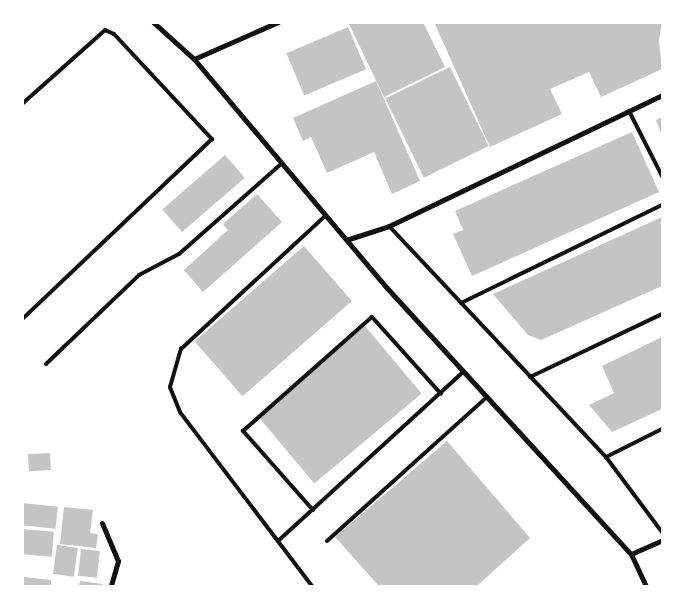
<!DOCTYPE html>
<style>
body{margin:0}
#map{position:relative;width:685px;height:609px;overflow:hidden;background:#fff;font-family:"IBM Plex Sans",sans-serif}
div>[style]{position:absolute}
.building>*{inset:0;background:#c4c4c4;transform-origin:0 0}
.service>*{height:4px;margin:-2px;padding:0 2px;transform-origin:2px;border-radius:2px;background:#111}
.minor>*{height:5px;margin:-2.5px;padding:0 2.5px;transform-origin:2.5px;border-radius:2.5px;background:#111}
span{translate:-50% -50%;white-space:nowrap;text-align:center;line-height:1.15;-webkit-text-stroke:4.5px #fff;paint-order:stroke}
.frame{position:absolute;inset:0;border:24px solid #fff;pointer-events:none}
</style>
<div id="map">
<div class="building">
<div style="clip-path:polygon(348px 22px,423px 22px,445px 67px,384px 97px)"></div>
<div style="clip-path:polygon(434px 22px,662px 22px,659px 41px,662px 69px,601px 97px,589px 72px,550px 89px,562px 114px,490px 147px)"></div>
<div style="left:348px;top:27px;width:46px;height:67px;rotate:67deg"></div>
<div style="left:450px;top:67px;width:88px;height:72px;rotate:64deg"></div>
<div style="clip-path:polygon(376px 81px,420px 181px,392px 194px,374px 152px,327px 173px,311px 137px,303px 141px,293px 118px)"></div>
<div style="clip-path:polygon(662px 117px,662px 136px,656px 120px)"></div>
<div style="clip-path:polygon(632px 132px,659px 192px,472px 276px,453px 234px,463px 230px,455px 211px)"></div>
<div style="left:225px;top:155px;width:30px;height:83px;rotate:49deg"></div>
<div style="clip-path:polygon(257px 194px,282px 222px,203px 292px,184px 270px,228px 230px,223px 224px)"></div>
<div style="clip-path:polygon(662px 217px,662px 286px,541px 340px,528px 335px,493px 294px)"></div>
<div style="left:304px;top:246px;width:73px;height:145px;rotate:49deg"></div>
<div style="left:365px;top:326px;width:88px;height:140px;rotate:50deg"></div>
<div style="clip-path:polygon(662px 337px,662px 409px,612px 432px,589px 405px,614px 393px,602px 366px)"></div>
<div style="clip-path:polygon(447px 441px,530px 538px,477px 586px,379px 586px,335px 537px)"></div>
<div style="left:50px;top:453px;width:17px;height:22px;rotate:87deg"></div>
<div style="left:22px;top:503px;width:36px;height:22px;rotate:6deg"></div>
<div style="clip-path:polygon(64px 507px,93px 510px,90px 533px,98px 534px,96px 548px,60px 544px)"></div>
<div style="left:22px;top:529px;width:32px;height:25px;rotate:5deg"></div>
<div style="left:57px;top:545px;width:21px;height:29px;rotate:8deg"></div>
<div style="left:81px;top:549px;width:19px;height:27px;rotate:6deg"></div>
<div style="clip-path:polygon(24px 577px,51px 580px,51px 586px,23px 586px)"></div>
<div style="clip-path:polygon(80px 581px,103px 584px,102px 586px,79px 586px)"></div>
</div>
<div class="service">
<div style="left:22px;top:104px;width:111px;rotate:-41.7deg"></div>
<div style="left:105px;top:30px;width:10px;rotate:24deg"></div>
<div style="left:114px;top:34px;width:144px;rotate:47deg"></div>
<div style="left:212px;top:139px;width:262px;rotate:136.5deg"></div>
<div style="left:629px;top:111px;width:73px;rotate:63.1deg"></div>
<div style="left:389px;top:226px;width:317px;rotate:46.8deg"></div>
<div style="left:606px;top:457px;width:94px;rotate:53.3deg"></div>
<div style="left:461px;top:303px;width:224px;rotate:-26deg"></div>
<div style="left:46px;top:364px;width:129px;rotate:-43.7deg"></div>
<div style="left:139px;top:275px;width:45px;rotate:-27.7deg"></div>
<div style="left:179px;top:254px;width:136px;rotate:-41.4deg"></div>
<div style="left:530px;top:377px;width:146px;rotate:-25.5deg"></div>
<div style="left:606px;top:457px;width:63px;rotate:-26.6deg"></div>
<div style="left:313px;top:510px;width:106px;rotate:-131.5deg"></div>
<div style="left:243px;top:431px;width:172px;rotate:-41.5deg"></div>
<div style="left:372px;top:317px;width:103px;rotate:48.1deg"></div>
<div style="left:278px;top:541px;width:251px;rotate:-42.4deg"></div>
<div style="left:327px;top:541px;width:215px;rotate:-42deg"></div>
<div style="left:312px;top:586px;width:218px;rotate:-127.2deg"></div>
<div style="left:180px;top:412px;width:27px;rotate:-112deg"></div>
<div style="left:170px;top:387px;width:40px;rotate:-74deg"></div>
<div style="left:181px;top:349px;width:197px;rotate:-42.7deg"></div>
</div>
<div class="minor">
<div style="left:153px;top:22px;width:55px;rotate:42.1deg"></div>
<div style="left:194px;top:59px;width:299px;rotate:49.9deg"></div>
<div style="left:387px;top:288px;width:361px;rotate:47.5deg"></div>
<div style="left:631px;top:554px;width:35px;rotate:65deg"></div>
<div style="left:194px;top:59px;width:92px;rotate:-23.8deg"></div>
<div style="left:349px;top:239px;width:42px;rotate:-18deg"></div>
<div style="left:389px;top:226px;width:303px;rotate:-25.6deg"></div>
<div style="left:102px;top:523px;width:41px;rotate:67.2deg"></div>
<div style="left:118px;top:561px;width:26px;rotate:106deg"></div>
<div style="left:631px;top:554px;width:34px;rotate:-24deg"></div>
</div>
<div class="frame"></div>
</div>
